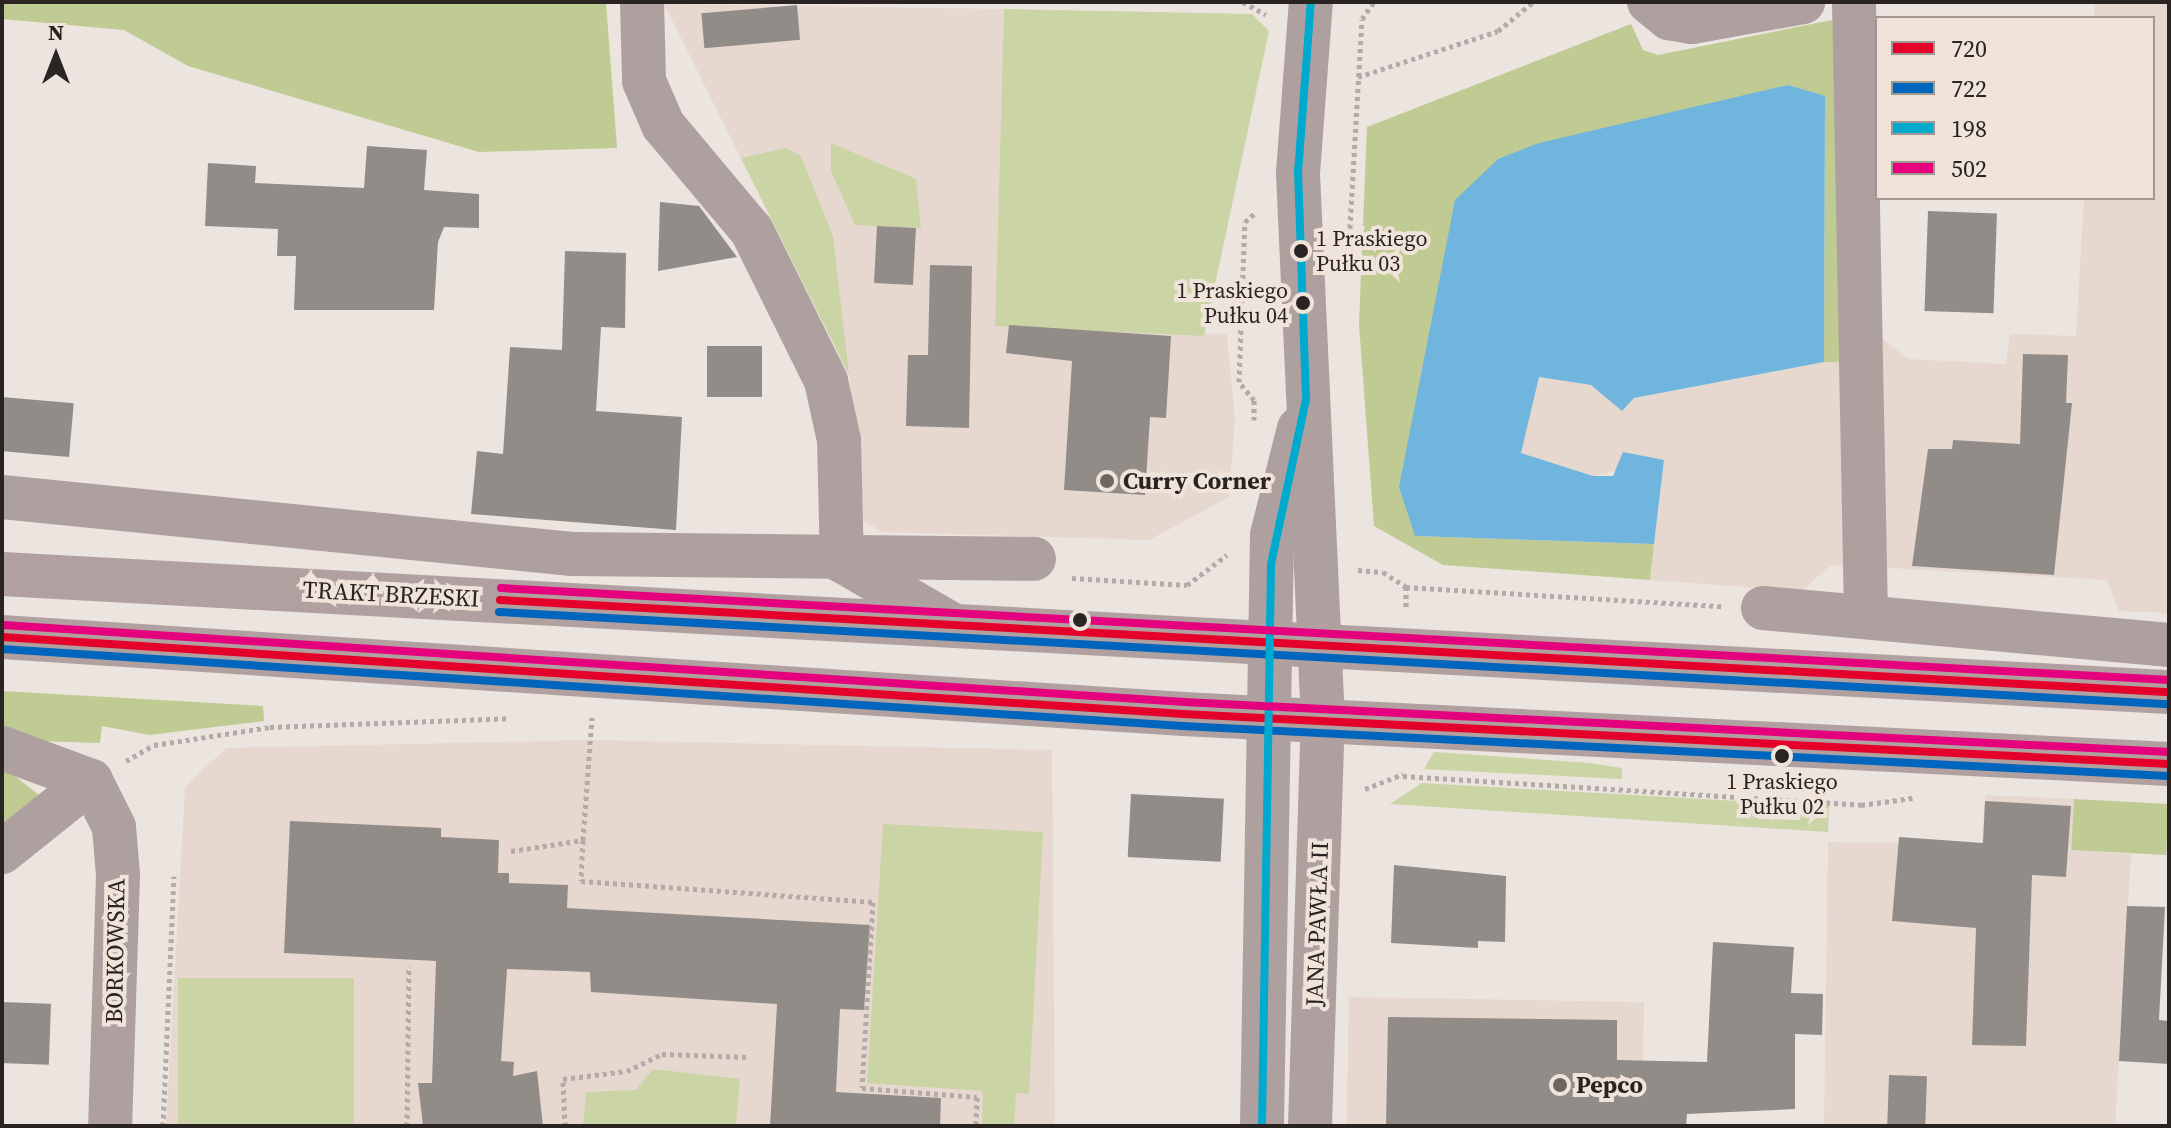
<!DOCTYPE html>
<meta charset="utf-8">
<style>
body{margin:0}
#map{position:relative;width:2171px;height:1128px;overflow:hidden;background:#ebe4df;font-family:"Source Serif 4",serif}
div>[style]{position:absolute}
.built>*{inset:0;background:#e6d8cf;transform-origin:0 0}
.green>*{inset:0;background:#cbd4a5;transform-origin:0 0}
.forest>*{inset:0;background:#c0cb93;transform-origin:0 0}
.water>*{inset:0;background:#6fb5dd}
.building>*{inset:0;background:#928c89;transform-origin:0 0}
.path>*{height:5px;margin-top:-2.5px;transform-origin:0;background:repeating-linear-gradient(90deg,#b4aaa8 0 4px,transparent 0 8px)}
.minor>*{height:44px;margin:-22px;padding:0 22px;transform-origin:22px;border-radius:22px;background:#afa0a0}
.major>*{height:44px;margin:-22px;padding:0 22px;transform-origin:22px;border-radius:22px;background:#b0a1a0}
.bus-1>*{height:8px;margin:-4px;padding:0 4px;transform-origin:4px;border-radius:4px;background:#e4002b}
.bus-2>*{height:8px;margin:-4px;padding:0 4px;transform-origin:4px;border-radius:4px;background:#0065bd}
.bus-3>*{height:8px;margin:-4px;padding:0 4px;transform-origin:4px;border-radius:4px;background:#00a9ce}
.bus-4>*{height:8px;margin:-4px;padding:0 4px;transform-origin:4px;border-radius:4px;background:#e5007d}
.dots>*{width:22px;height:22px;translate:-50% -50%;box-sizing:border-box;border:4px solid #f0e3da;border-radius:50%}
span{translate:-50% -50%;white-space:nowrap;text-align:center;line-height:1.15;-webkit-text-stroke:8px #f0e3da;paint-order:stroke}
.bus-label{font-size:22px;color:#292421}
.left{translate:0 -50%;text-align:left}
.right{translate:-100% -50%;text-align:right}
.poi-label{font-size:24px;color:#292421;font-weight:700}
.street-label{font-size:24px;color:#292421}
.frame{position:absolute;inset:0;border:4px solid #292421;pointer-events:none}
.legend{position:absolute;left:1875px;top:16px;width:280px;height:184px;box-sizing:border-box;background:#f0e3da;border:2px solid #a09790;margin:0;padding:10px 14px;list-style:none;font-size:24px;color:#292421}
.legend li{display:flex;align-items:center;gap:16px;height:40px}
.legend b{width:40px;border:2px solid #a09790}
.north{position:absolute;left:16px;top:16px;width:80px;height:80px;-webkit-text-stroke:6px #f0e3da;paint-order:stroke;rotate:0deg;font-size:22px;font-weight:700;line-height:32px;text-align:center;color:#292421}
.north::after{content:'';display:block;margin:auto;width:28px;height:36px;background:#292421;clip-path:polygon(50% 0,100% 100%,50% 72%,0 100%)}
</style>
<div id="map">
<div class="built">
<div style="clip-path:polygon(2095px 2px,2169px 2px,2169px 613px,2119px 611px,2107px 580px,1873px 567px,1870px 328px,1908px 359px,2006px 364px,2010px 334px,2076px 336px,2084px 198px,2153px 198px,2153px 18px,2094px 18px)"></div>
<div style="clip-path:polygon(664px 4px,1004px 9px,995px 326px,1227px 334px,1235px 419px,1229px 497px,1149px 540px,882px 532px,863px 520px,849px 375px)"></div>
<div style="clip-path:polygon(1824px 362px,1843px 362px,1846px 565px,1830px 566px,1801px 591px,1650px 580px,1664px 460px,1593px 476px,1520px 453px,1539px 377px,1591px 385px,1622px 411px,1634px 398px)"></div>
<div style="clip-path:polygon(590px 740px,1052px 750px,1055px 1126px,166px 1126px,185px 788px,204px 768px,227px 748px)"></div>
<div style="clip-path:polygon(1985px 795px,2074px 799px,2072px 850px,2131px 854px,2115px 1126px,1824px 1126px,1828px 842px,1982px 843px)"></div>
<div style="left:1349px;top:997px;width:295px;height:129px;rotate:1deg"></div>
</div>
<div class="green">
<div style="clip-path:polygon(1004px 9px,1252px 14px,1269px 31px,1204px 336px,995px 326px)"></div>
<div style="clip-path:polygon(831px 143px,916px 179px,921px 228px,855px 225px,831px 171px)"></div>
<div style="clip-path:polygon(786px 148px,801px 156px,833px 236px,849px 375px,741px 158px)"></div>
<div style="clip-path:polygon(1434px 752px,1589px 763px,1622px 768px,1622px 779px,1424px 769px)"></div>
<div style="clip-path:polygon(1422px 783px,1755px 802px,1758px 819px,1800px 820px,1802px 804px,1829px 805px,1828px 832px,1390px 804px)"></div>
<div style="clip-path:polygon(883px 824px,1043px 832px,1029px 1094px,1016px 1093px,1014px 1126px,982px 1126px,983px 1091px,867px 1083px)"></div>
<div style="left:178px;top:978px;width:176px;height:148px"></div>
<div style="clip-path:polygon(653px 1069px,740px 1079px,736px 1126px,583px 1126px,586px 1092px,636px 1090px)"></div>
</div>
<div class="forest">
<div style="clip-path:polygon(2px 2px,606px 2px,617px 148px,479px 152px,188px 66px,124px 30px,2px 19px)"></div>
<div style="clip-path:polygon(1837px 19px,1843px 362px,1824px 362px,1825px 97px,1788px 85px,1498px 159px,1415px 536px,1654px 544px,1650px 580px,1443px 565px,1374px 526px,1359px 324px,1367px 127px,1631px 24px,1643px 50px,1658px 55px)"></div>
<div style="clip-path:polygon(2px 691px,263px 706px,264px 721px,149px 735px,102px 726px,100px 743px,35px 741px,2px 730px)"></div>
<div style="clip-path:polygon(2px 766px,44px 799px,2px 828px)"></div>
<div style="left:2074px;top:799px;width:95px;height:51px;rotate:3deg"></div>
</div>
<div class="water">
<div style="clip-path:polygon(1788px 85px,1825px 96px,1824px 362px,1634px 398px,1622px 411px,1591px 385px,1539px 377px,1521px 453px,1593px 476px,1613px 476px,1623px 452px,1664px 460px,1654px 544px,1415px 536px,1399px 487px,1455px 200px,1498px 159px,1539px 143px)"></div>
</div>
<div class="building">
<div style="left:797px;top:5px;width:35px;height:96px;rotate:85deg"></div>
<div style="clip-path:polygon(367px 146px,427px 150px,424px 190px,479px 194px,479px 228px,444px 227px,438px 242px,434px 310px,294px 310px,296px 256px,277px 256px,278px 229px,205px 226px,208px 163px,256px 166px,255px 183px,364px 188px)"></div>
<div style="clip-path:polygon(660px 202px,699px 206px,737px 257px,658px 271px)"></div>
<div style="left:1928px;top:211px;width:69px;height:100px;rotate:2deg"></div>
<div style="left:877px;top:226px;width:39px;height:57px;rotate:3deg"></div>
<div style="clip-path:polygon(565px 251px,626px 253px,625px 328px,601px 327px,596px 411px,682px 417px,676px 530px,471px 514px,477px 451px,503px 454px,510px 347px,562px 350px)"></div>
<div style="clip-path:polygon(930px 265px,972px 266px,969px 428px,906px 426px,908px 355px,928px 355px)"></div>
<div style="clip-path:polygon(1009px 325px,1171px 336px,1166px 418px,1150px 417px,1145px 495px,1064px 490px,1072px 361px,1006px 353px)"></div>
<div style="left:707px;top:346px;width:55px;height:51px"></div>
<div style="clip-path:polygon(2023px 354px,2068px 355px,2066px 403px,2072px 403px,2054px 575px,1912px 566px,1928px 449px,1952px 449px,1953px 440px,2020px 444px)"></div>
<div style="left:2px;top:397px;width:72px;height:54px;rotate:5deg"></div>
<div style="left:1131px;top:794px;width:93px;height:63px;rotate:3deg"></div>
<div style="clip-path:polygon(1985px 801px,2071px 806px,2066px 877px,2032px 875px,2026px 1046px,1972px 1045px,1976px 928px,1892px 921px,1899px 837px,1983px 843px)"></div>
<div style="clip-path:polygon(290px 821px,441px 828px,441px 837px,499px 840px,498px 873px,509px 873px,509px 883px,568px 885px,567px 908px,870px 925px,864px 1010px,840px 1009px,836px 1092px,941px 1098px,940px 1126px,770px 1126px,777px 1004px,591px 992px,590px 972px,507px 969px,501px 1061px,514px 1062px,513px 1076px,537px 1071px,543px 1126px,423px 1126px,418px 1083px,432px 1083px,436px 961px,284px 953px)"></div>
<div style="clip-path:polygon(1394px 865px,1506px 876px,1505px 942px,1478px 941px,1478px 948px,1391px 943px)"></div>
<div style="clip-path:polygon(2127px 906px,2165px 907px,2159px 1020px,2169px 1021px,2169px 1064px,2119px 1061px)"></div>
<div style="clip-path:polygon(1713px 942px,1794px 947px,1791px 993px,1823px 994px,1822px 1035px,1795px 1034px,1795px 1109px,1687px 1114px,1686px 1126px,1386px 1126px,1388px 1017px,1617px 1020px,1617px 1060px,1707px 1062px)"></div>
<div style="left:2px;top:1002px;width:49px;height:61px;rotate:2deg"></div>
<div style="left:1889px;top:1075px;width:38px;height:51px;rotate:2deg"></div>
</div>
<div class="path">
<div style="left:1243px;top:2px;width:26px;rotate:29deg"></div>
<div style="left:1358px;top:77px;width:147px;rotate:-18.2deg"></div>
<div style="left:1498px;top:31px;width:45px;rotate:-39.6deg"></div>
<div style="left:1349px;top:244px;width:225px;rotate:-86.7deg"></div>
<div style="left:1362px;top:19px;width:21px;rotate:-55deg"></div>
<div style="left:1254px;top:420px;width:20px;rotate:-90deg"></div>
<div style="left:1254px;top:400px;width:23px;rotate:-130deg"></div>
<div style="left:1239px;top:382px;width:160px;rotate:-87.9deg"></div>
<div style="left:1245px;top:222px;width:15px;rotate:-42deg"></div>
<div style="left:1358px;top:570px;width:25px;rotate:5deg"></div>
<div style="left:1383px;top:572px;width:27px;rotate:33deg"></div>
<div style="left:1406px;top:587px;width:21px;rotate:90deg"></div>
<div style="left:1072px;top:578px;width:115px;rotate:3.5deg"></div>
<div style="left:1187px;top:585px;width:50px;rotate:-36.9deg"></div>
<div style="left:1406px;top:587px;width:316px;rotate:3.5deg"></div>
<div style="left:126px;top:761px;width:32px;rotate:-30deg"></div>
<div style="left:154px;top:745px;width:117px;rotate:-8.8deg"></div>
<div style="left:270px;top:727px;width:240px;rotate:-2.1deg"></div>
<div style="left:1403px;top:776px;width:459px;rotate:3.6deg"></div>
<div style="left:1861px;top:805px;width:52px;rotate:-7.7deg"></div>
<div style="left:1365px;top:789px;width:41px;rotate:-21.5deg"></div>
<div style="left:583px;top:840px;width:123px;rotate:-85.8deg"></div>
<div style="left:511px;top:851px;width:73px;rotate:-8.7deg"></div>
<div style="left:583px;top:840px;width:41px;rotate:92.8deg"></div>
<div style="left:581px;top:881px;width:293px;rotate:4.1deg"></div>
<div style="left:873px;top:902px;width:186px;rotate:93.4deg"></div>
<div style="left:862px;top:1088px;width:115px;rotate:4.5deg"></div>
<div style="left:977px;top:1097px;width:29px;rotate:92deg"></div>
<div style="left:163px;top:1126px;width:250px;rotate:-87.5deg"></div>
<div style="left:407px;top:1126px;width:160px;rotate:-89.3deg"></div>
<div style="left:565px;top:1126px;width:47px;rotate:-92.4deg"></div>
<div style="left:563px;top:1079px;width:64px;rotate:-7.1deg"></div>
<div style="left:627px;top:1071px;width:39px;rotate:-26deg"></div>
<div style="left:662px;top:1054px;width:86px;rotate:2deg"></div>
</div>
<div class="minor">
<div style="left:642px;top:2px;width:79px;rotate:88.5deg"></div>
<div style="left:644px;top:81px;width:48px;rotate:66.6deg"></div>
<div style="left:663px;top:125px;width:138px;rotate:50deg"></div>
<div style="left:752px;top:231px;width:167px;rotate:63.7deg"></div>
<div style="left:826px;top:381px;width:60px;rotate:77.6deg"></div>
<div style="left:839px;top:440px;width:121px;rotate:88.6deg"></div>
<div style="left:842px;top:561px;width:126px;rotate:30deg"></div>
<div style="left:1649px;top:2px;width:26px;rotate:39deg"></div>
<div style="left:1669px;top:18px;width:23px;rotate:10deg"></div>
<div style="left:1692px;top:22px;width:113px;rotate:-10.2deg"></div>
<div style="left:1854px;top:2px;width:614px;rotate:88.88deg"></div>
<div style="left:2px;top:497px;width:573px;rotate:5.71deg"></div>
<div style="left:572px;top:554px;width:462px;rotate:0.6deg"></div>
<div style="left:1763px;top:608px;width:408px;rotate:5.2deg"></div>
<div style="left:2px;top:748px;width:95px;rotate:20.3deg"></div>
<div style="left:91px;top:781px;width:51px;rotate:63.4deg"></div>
<div style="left:114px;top:827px;width:48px;rotate:85.2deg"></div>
<div style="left:118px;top:875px;width:251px;rotate:91.8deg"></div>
<div style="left:2px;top:852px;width:114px;rotate:-38.6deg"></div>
<div style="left:1262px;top:1126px;width:591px;rotate:-89.03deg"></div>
<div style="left:1272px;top:535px;width:110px;rotate:-75.8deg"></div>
<div style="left:1310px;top:1126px;width:404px;rotate:-88.2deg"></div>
<div style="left:1323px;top:722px;width:550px;rotate:-92.61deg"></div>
<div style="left:1298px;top:173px;width:171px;rotate:-85.7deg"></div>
</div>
<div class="major">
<div style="left:2px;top:574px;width:2170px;rotate:3.12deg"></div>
<div style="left:2px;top:637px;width:1184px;rotate:3.73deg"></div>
<div style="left:1183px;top:714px;width:987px;rotate:2.9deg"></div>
</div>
<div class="bus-1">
<div style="left:500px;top:600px;width:1672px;rotate:3.16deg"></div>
<div style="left:2px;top:637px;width:1184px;rotate:3.73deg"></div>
<div style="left:1183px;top:714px;width:987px;rotate:2.9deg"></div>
</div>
<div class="bus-2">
<div style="left:499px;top:612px;width:1672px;rotate:3.16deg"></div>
<div style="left:2px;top:649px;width:1183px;rotate:3.73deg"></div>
<div style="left:1182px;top:726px;width:987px;rotate:2.9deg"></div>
</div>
<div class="bus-3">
<div style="left:1262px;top:1126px;width:562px;rotate:-89.08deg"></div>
<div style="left:1271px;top:564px;width:169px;rotate:-78deg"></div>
<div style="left:1306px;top:399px;width:226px;rotate:-92deg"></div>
<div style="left:1298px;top:173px;width:171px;rotate:-85.7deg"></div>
</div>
<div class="bus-4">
<div style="left:501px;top:588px;width:1671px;rotate:3.16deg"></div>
<div style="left:3px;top:625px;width:1184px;rotate:3.73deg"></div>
<div style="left:1184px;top:702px;width:986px;rotate:2.91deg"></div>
</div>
<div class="dots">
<div style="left:1301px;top:251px;background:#292421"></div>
<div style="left:1303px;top:303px;background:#292421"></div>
<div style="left:1107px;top:481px;background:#6d6764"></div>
<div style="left:1080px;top:620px;background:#292421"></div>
<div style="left:1782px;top:756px;background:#292421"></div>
<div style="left:1560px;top:1085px;background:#6d6764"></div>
</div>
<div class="bus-label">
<span class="left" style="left:1316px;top:251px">1 Praskiego<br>Pułku 03</span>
<span class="right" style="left:1288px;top:303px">1 Praskiego<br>Pułku 04</span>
<span style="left:1782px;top:794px">1 Praskiego<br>Pułku 02</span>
</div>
<div class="poi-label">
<span class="left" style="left:1123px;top:481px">Curry Corner</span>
<span class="left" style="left:1576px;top:1085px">Pepco</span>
</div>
<div class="street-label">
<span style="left:391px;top:594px;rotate:3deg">TRAKT BRZESKI</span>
<span style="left:1317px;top:924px;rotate:-88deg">JANA PAWŁA II</span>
<span style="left:115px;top:951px;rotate:-89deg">BORKOWSKA</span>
</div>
<div class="frame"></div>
<ul class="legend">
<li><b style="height:10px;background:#e4002b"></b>720</li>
<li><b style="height:10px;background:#0065bd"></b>722</li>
<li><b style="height:10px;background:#00a9ce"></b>198</li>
<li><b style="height:10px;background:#e5007d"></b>502</li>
</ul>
<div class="north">N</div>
</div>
